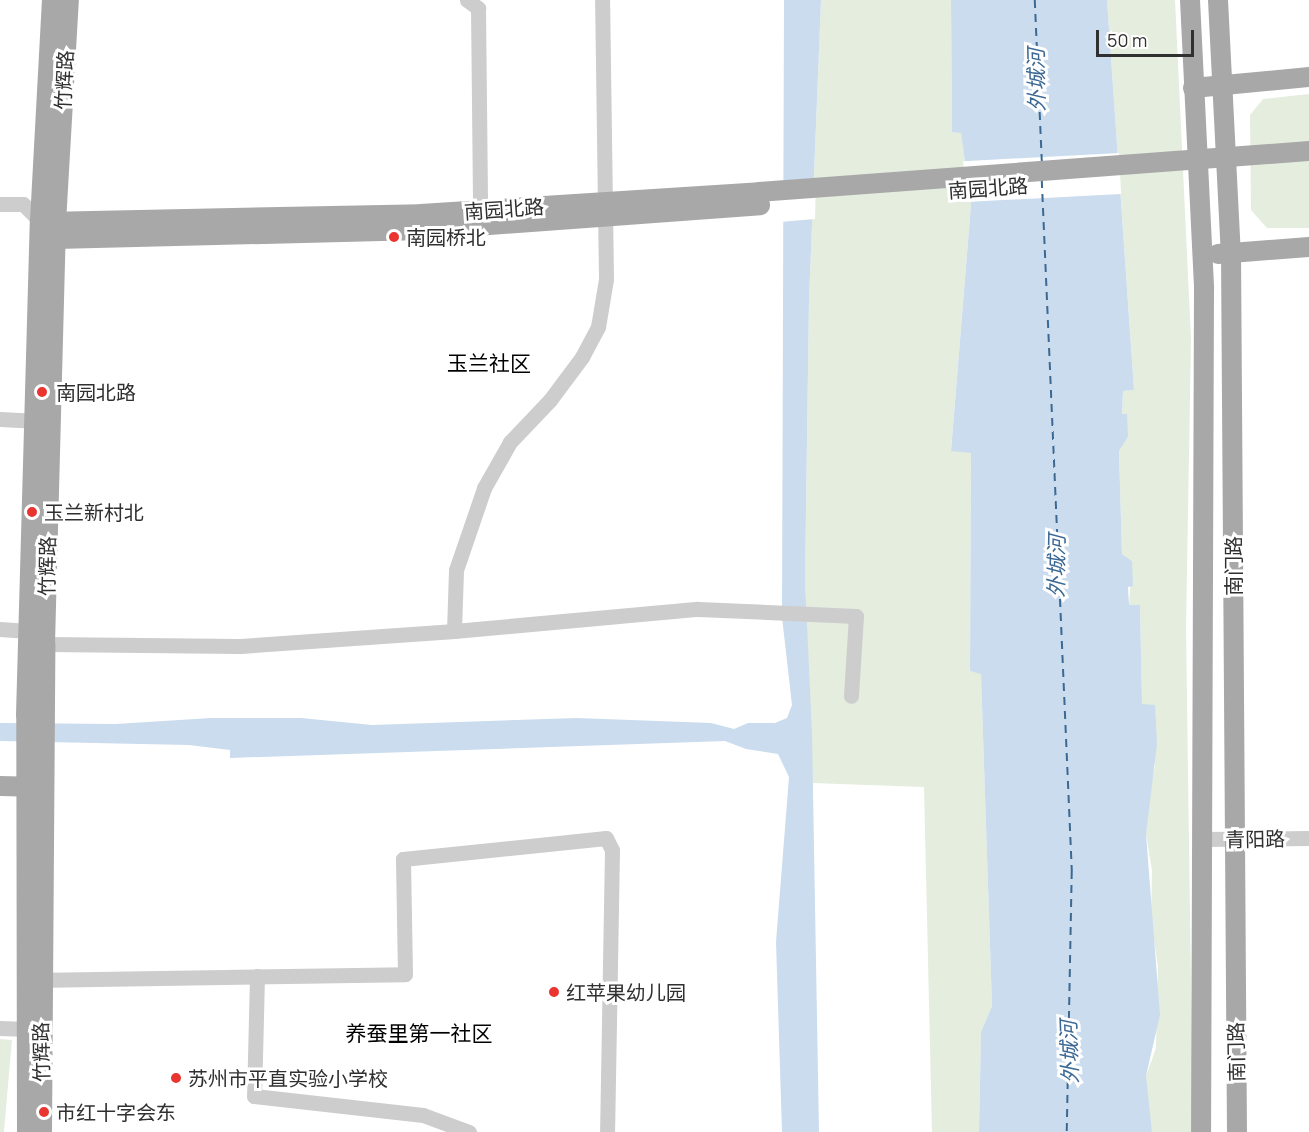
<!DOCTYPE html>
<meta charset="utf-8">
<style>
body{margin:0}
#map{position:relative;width:1309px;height:1132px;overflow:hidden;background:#fff;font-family:Manrope,"Noto Sans SC",sans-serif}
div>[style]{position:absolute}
.green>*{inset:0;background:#e4edde;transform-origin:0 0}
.water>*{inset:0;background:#cadced}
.pier>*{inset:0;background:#fff;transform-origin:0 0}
.ferry>*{height:1.5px;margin-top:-0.75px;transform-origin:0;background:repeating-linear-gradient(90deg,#3b6994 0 8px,transparent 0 14px)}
.minor>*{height:15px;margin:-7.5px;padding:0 7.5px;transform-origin:7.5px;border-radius:7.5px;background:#cdcdcd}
.major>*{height:20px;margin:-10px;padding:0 10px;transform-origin:10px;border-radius:10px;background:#a8a8a8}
.major-bridge>*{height:20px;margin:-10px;padding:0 10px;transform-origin:10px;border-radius:10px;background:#a8a8a8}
.dots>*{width:16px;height:16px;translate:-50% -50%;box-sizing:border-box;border:3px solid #fff;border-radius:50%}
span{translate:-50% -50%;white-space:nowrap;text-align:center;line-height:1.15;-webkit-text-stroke:6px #fff;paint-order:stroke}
.street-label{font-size:20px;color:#303030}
.poi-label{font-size:20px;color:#303030}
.left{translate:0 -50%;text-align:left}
.water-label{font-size:21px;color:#3b6994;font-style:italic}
.neighbourhood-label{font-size:21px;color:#000}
.scale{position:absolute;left:1096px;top:30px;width:98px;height:27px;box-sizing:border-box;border:3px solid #303030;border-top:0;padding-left:8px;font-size:18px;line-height:21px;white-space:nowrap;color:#303030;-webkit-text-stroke:4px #fff;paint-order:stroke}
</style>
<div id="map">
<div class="green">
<div style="clip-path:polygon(821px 0,951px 0,952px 131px,961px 132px,971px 205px,951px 450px,971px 452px,970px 671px,981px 673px,992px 1006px,981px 1032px,979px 1132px,932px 1132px,924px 787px,812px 783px,805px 581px,809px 300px)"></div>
<div style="clip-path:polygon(1107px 0,1175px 0,1191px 339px,1186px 628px,1193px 1132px,1152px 1132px,1146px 1103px,1146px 1076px,1156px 1048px,1158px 967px,1151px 920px,1152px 871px,1146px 834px,1147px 803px,1155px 766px,1142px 704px,1140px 605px,1129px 605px,1132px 561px,1122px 554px,1119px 451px,1128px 437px,1122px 414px,1123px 391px,1134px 390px)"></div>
<div style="clip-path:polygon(1309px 94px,1309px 228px,1267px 228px,1251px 210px,1250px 115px,1263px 99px)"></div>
<div style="left:0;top:1039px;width:12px;height:93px;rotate:5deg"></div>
</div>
<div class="water">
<div style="clip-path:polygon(784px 0,821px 0,809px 300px,805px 581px,812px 734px,819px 1132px,782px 1132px,776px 942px,789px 777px,778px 754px,746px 749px,725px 741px,230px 758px,230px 750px,189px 745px,0 741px,0 723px,116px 724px,211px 718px,301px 718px,372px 725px,577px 718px,711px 723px,734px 729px,748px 723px,775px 723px,787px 718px,792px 705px,782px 617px)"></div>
<div style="clip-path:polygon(951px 0,1107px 0,1134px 390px,1123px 391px,1122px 414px,1127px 414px,1128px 437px,1119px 451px,1122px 554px,1132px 561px,1133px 586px,1128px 587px,1129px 605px,1140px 605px,1142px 704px,1155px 705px,1157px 744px,1146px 834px,1160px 1015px,1146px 1076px,1152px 1132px,979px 1132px,981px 1032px,992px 1006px,981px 674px,970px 671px,971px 453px,951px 451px,971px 205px,961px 133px,952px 132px)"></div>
</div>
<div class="pier">
<div style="left:1119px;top:153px;width:41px;height:156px;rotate:87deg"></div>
<div style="clip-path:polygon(816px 178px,815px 219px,780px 222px,780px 181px)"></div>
</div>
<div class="ferry">
<div style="left:1035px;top:0;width:163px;rotate:87.5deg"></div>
<div style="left:1042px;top:180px;width:692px;rotate:87.51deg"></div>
<div style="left:1072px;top:871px;width:261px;rotate:91.1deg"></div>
</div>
<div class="minor">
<div style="left:467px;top:0;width:14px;rotate:36deg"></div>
<div style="left:478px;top:8px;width:203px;rotate:89.4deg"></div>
<div style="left:0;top:204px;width:23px"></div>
<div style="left:23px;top:204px;width:24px;rotate:45deg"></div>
<div style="left:0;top:419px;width:34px;rotate:3deg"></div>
<div style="left:0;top:629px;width:29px;rotate:4deg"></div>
<div style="left:454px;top:631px;width:245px;rotate:-5.2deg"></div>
<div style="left:698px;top:609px;width:158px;rotate:2.5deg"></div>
<div style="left:856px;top:616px;width:80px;rotate:93.6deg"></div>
<div style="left:45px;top:644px;width:195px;rotate:0.6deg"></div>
<div style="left:240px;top:646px;width:215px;rotate:-4deg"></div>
<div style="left:454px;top:631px;width:61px;rotate:-88.1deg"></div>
<div style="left:456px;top:570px;width:87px;rotate:-71.1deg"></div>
<div style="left:484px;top:488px;width:53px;rotate:-60.5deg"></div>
<div style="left:510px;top:442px;width:58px;rotate:-46.4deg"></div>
<div style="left:550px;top:400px;width:54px;rotate:-53.3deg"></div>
<div style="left:582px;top:357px;width:34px;rotate:-62deg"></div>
<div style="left:598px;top:327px;width:49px;rotate:-80.5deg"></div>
<div style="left:606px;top:279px;width:279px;rotate:-90.8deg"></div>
<div style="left:1201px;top:839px;width:108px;rotate:-0.5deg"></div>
<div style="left:257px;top:976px;width:120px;rotate:91.4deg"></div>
<div style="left:254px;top:1096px;width:170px;rotate:6.4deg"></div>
<div style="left:423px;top:1115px;width:49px;rotate:20.3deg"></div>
<div style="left:33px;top:980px;width:372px;rotate:-0.9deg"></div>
<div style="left:405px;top:974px;width:115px;rotate:-91deg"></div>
<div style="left:403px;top:859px;width:204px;rotate:-5.9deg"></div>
<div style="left:606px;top:838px;width:13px;rotate:63deg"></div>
<div style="left:612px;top:850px;width:282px;rotate:91deg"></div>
<div style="left:0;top:1028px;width:36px;rotate:2deg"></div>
</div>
<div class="major">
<div style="left:1190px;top:0;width:289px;rotate:87.2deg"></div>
<div style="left:1204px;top:289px;width:843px;rotate:90.2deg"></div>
<div style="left:1218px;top:0;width:253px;rotate:87.1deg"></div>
<div style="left:1231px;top:253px;width:879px;rotate:89.61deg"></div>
<div style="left:1193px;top:88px;width:117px;rotate:-5.4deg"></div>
<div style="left:45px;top:222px;width:376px;rotate:-1.2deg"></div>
<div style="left:421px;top:214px;width:339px;rotate:-3.7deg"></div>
<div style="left:48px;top:230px;width:12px;rotate:48deg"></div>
<div style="left:56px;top:239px;width:366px;rotate:-1.4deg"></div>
<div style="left:422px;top:230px;width:339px;rotate:-4.2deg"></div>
<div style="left:1218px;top:254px;width:91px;rotate:-4.4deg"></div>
<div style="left:0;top:786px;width:40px;rotate:1.4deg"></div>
<div style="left:27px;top:1132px;width:417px;rotate:-90.1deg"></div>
<div style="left:26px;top:715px;width:494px;rotate:-88.4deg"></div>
<div style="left:40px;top:221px;width:221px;rotate:-86.9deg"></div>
<div style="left:42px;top:1132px;width:488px;rotate:-89.6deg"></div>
<div style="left:45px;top:644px;width:421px;rotate:-88.5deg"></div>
<div style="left:56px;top:223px;width:223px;rotate:-86.7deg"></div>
</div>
<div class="major-bridge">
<div style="left:759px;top:192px;width:552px;rotate:-4.26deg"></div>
</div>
<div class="dots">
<div style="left:394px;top:237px;background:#e93430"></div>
<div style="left:42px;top:392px;background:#e93430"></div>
<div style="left:32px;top:512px;background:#e93430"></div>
<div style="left:554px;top:992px;background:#e93430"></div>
<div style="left:176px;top:1078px;background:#e93430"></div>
<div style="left:44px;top:1112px;background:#e93430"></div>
</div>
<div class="street-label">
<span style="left:64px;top:80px;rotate:-87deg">竹辉路</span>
<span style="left:988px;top:188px;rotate:-4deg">南园北路</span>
<span style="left:504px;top:209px;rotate:-4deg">南园北路</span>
<span style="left:47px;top:566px;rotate:-89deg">竹辉路</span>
<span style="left:1233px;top:566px;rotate:-90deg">南门路</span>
<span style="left:1255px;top:839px;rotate:-1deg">青阳路</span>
<span style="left:41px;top:1052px;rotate:-91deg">竹辉路</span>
<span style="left:1236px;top:1052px;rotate:-91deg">南门路</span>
</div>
<div class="poi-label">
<span class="left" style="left:406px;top:237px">南园桥北</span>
<span class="left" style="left:56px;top:392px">南园北路</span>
<span class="left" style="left:44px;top:512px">玉兰新村北</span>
<span class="left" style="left:566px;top:992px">红苹果幼儿园</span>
<span class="left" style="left:188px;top:1078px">苏州市平直实验小学校</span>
<span class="left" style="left:56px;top:1112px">市红十字会东</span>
</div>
<div class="water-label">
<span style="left:1036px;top:80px;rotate:-91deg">外城河</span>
<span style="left:1056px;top:566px;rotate:-89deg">外城河</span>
<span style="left:1069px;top:1052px;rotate:-92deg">外城河</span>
</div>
<div class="neighbourhood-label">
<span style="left:489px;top:363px">玉兰社区</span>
<span style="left:419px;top:1033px">养蚕里第一社区</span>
</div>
<div class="scale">50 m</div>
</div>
